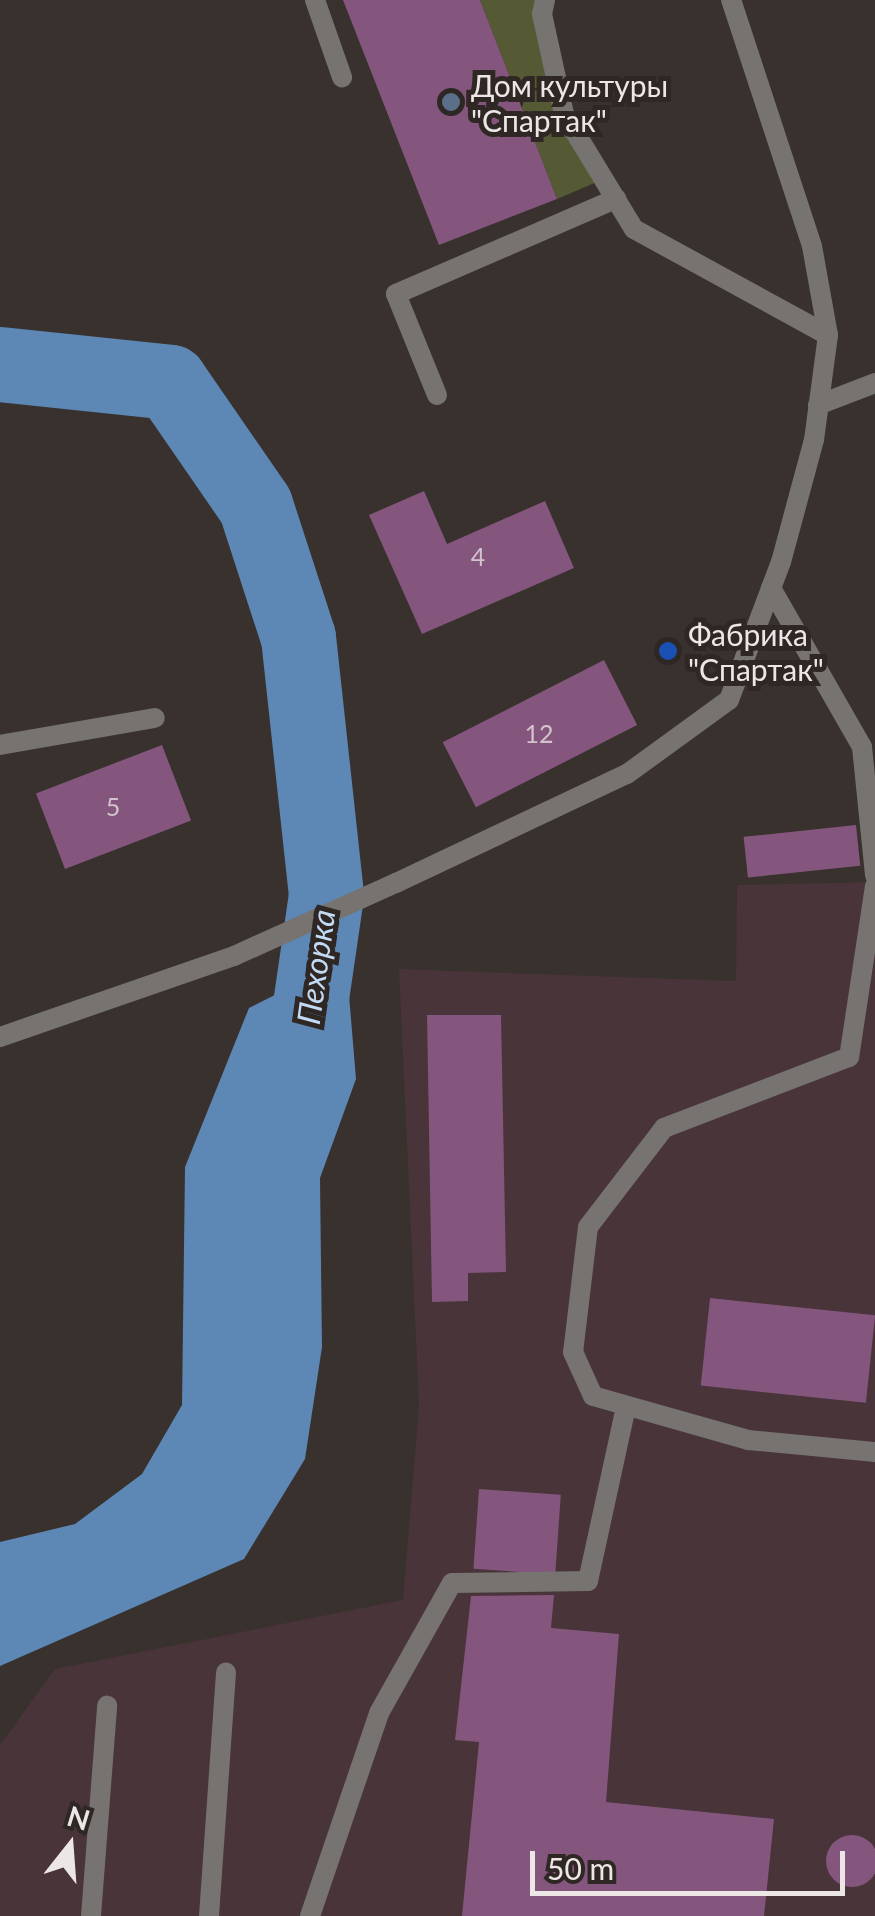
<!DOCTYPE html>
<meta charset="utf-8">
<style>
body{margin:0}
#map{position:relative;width:875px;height:1916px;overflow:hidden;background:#38312e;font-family:Lato,sans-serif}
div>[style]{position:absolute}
.industrial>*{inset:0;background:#483439}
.green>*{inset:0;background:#555a34}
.water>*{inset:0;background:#5d87b4}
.river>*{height:75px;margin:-37.5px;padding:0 37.5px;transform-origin:37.5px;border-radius:37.5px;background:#5d87b4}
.building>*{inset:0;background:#84567d;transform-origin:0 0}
.round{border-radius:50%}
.lane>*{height:20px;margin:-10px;padding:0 10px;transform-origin:10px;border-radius:10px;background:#767370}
.street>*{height:20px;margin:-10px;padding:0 10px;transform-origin:10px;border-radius:10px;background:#767370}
.dots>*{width:28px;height:28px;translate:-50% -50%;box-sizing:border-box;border:5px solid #2e2724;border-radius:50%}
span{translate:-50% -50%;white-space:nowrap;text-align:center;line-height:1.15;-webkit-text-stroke:10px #2e2724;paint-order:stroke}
.number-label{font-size:25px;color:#d2c3cc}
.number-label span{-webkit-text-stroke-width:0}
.poi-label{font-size:30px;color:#ece7e6}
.left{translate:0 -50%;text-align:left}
.water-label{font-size:32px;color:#c3daf5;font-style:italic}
.north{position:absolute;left:20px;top:1796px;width:100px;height:100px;-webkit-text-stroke:8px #2e2724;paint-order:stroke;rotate:17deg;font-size:28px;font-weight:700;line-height:40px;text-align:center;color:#ece7e6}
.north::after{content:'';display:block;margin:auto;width:35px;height:45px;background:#ece7e6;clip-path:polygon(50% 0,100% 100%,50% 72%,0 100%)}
.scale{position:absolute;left:530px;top:1851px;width:315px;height:45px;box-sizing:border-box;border:5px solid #ece7e6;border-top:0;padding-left:12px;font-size:30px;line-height:35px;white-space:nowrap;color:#ece7e6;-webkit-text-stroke:8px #2e2724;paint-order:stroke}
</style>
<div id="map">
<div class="industrial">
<div style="clip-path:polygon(875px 882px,875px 1916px,0 1916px,0 1745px,55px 1669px,403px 1600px,419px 1405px,399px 969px,736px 981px,737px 885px)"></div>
</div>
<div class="green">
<div style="clip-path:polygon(480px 0,545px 0,564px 114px,604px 179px,557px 199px)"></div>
</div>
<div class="water">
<div style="clip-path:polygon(346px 959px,356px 1079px,320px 1178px,322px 1347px,305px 1459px,244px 1559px,0 1666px,0 1542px,75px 1524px,142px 1474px,182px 1405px,185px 1167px,249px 1008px)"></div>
</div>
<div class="river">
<div style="left:0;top:364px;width:171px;rotate:6deg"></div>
<div style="left:170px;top:382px;width:150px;rotate:55.4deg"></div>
<div style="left:255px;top:505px;width:139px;rotate:72deg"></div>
<div style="left:298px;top:637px;width:260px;rotate:83.8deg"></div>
<div style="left:326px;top:895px;width:181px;rotate:98.3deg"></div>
</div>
<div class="building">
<div style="clip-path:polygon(343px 0,480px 0,557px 199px,439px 245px)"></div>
<div style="clip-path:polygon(424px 491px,447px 544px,545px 501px,574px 568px,422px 634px,369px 515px)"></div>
<div style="left:604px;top:660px;width:73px;height:181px;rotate:63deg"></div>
<div style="left:162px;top:745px;width:81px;height:135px;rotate:69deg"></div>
<div style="left:856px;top:825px;width:41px;height:113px;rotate:84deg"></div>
<div style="clip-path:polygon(427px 1015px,501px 1015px,506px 1272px,468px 1273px,468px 1301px,432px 1302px)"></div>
<div style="left:710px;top:1298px;width:166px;height:88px;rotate:6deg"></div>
<div style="left:479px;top:1489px;width:82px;height:80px;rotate:4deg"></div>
<div style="clip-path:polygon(554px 1595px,551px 1628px,619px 1634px,606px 1802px,774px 1819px,764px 1916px,462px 1916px,479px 1742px,455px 1740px,471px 1596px)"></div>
<div class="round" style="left:826px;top:1835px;width:52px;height:52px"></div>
</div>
<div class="lane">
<div style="left:315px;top:0;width:82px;rotate:70.7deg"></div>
<div style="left:437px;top:395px;width:109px;rotate:-112.1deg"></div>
<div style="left:396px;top:294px;width:240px;rotate:-23.4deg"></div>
<div style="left:771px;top:588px;width:183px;rotate:60.2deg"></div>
<div style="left:862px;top:747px;width:129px;rotate:84.2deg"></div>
<div style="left:0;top:745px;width:157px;rotate:-9.9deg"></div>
<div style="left:875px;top:886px;width:173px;rotate:98.6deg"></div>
<div style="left:849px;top:1057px;width:198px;rotate:159deg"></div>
<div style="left:664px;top:1128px;width:125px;rotate:127.5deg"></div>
<div style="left:588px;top:1227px;width:126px;rotate:96.8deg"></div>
<div style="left:573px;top:1352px;width:48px;rotate:65.6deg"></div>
<div style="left:593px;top:1396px;width:161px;rotate:15.8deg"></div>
<div style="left:748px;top:1440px;width:128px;rotate:5.4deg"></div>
<div style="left:91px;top:1916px;width:211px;rotate:-85.6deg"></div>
<div style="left:209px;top:1916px;width:244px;rotate:-86deg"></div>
<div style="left:310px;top:1916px;width:214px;rotate:-71.2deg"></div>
<div style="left:379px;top:1713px;width:149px;rotate:-60.7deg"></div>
<div style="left:452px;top:1583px;width:136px;rotate:-0.8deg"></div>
<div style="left:588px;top:1581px;width:179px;rotate:-77.7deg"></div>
</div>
<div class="street">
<div style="left:545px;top:0;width:14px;rotate:102deg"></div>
<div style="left:542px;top:14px;width:102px;rotate:77.6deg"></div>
<div style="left:564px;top:114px;width:135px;rotate:58.7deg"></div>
<div style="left:634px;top:229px;width:221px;rotate:28.7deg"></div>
<div style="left:818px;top:405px;width:61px;rotate:-21.1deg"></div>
<div style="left:0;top:1037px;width:248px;rotate:-19.1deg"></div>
<div style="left:234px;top:956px;width:178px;rotate:-24.3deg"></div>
<div style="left:396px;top:883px;width:255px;rotate:-25.3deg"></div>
<div style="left:627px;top:774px;width:126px;rotate:-36deg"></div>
<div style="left:729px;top:700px;width:147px;rotate:-69.4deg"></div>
<div style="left:781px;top:562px;width:126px;rotate:-74.9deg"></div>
<div style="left:814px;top:440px;width:106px;rotate:-82.4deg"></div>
<div style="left:828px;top:335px;width:90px;rotate:-100.2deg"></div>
<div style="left:812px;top:246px;width:259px;rotate:-108.2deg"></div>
</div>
<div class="dots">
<div style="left:451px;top:102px;background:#5c6f8a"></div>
<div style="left:668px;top:651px;background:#1a4fb4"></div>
</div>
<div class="number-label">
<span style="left:478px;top:556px">4</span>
<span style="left:539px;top:733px">12</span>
<span style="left:113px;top:806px">5</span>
</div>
<div class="poi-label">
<span class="left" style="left:471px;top:102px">Дом культуры<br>"Спартак"</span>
<span class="left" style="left:688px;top:651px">Фабрика<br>"Спартак"</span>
</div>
<div class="water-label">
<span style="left:316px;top:967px;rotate:-82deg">Пехорка</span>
</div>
<div class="north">N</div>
<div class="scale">50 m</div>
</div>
